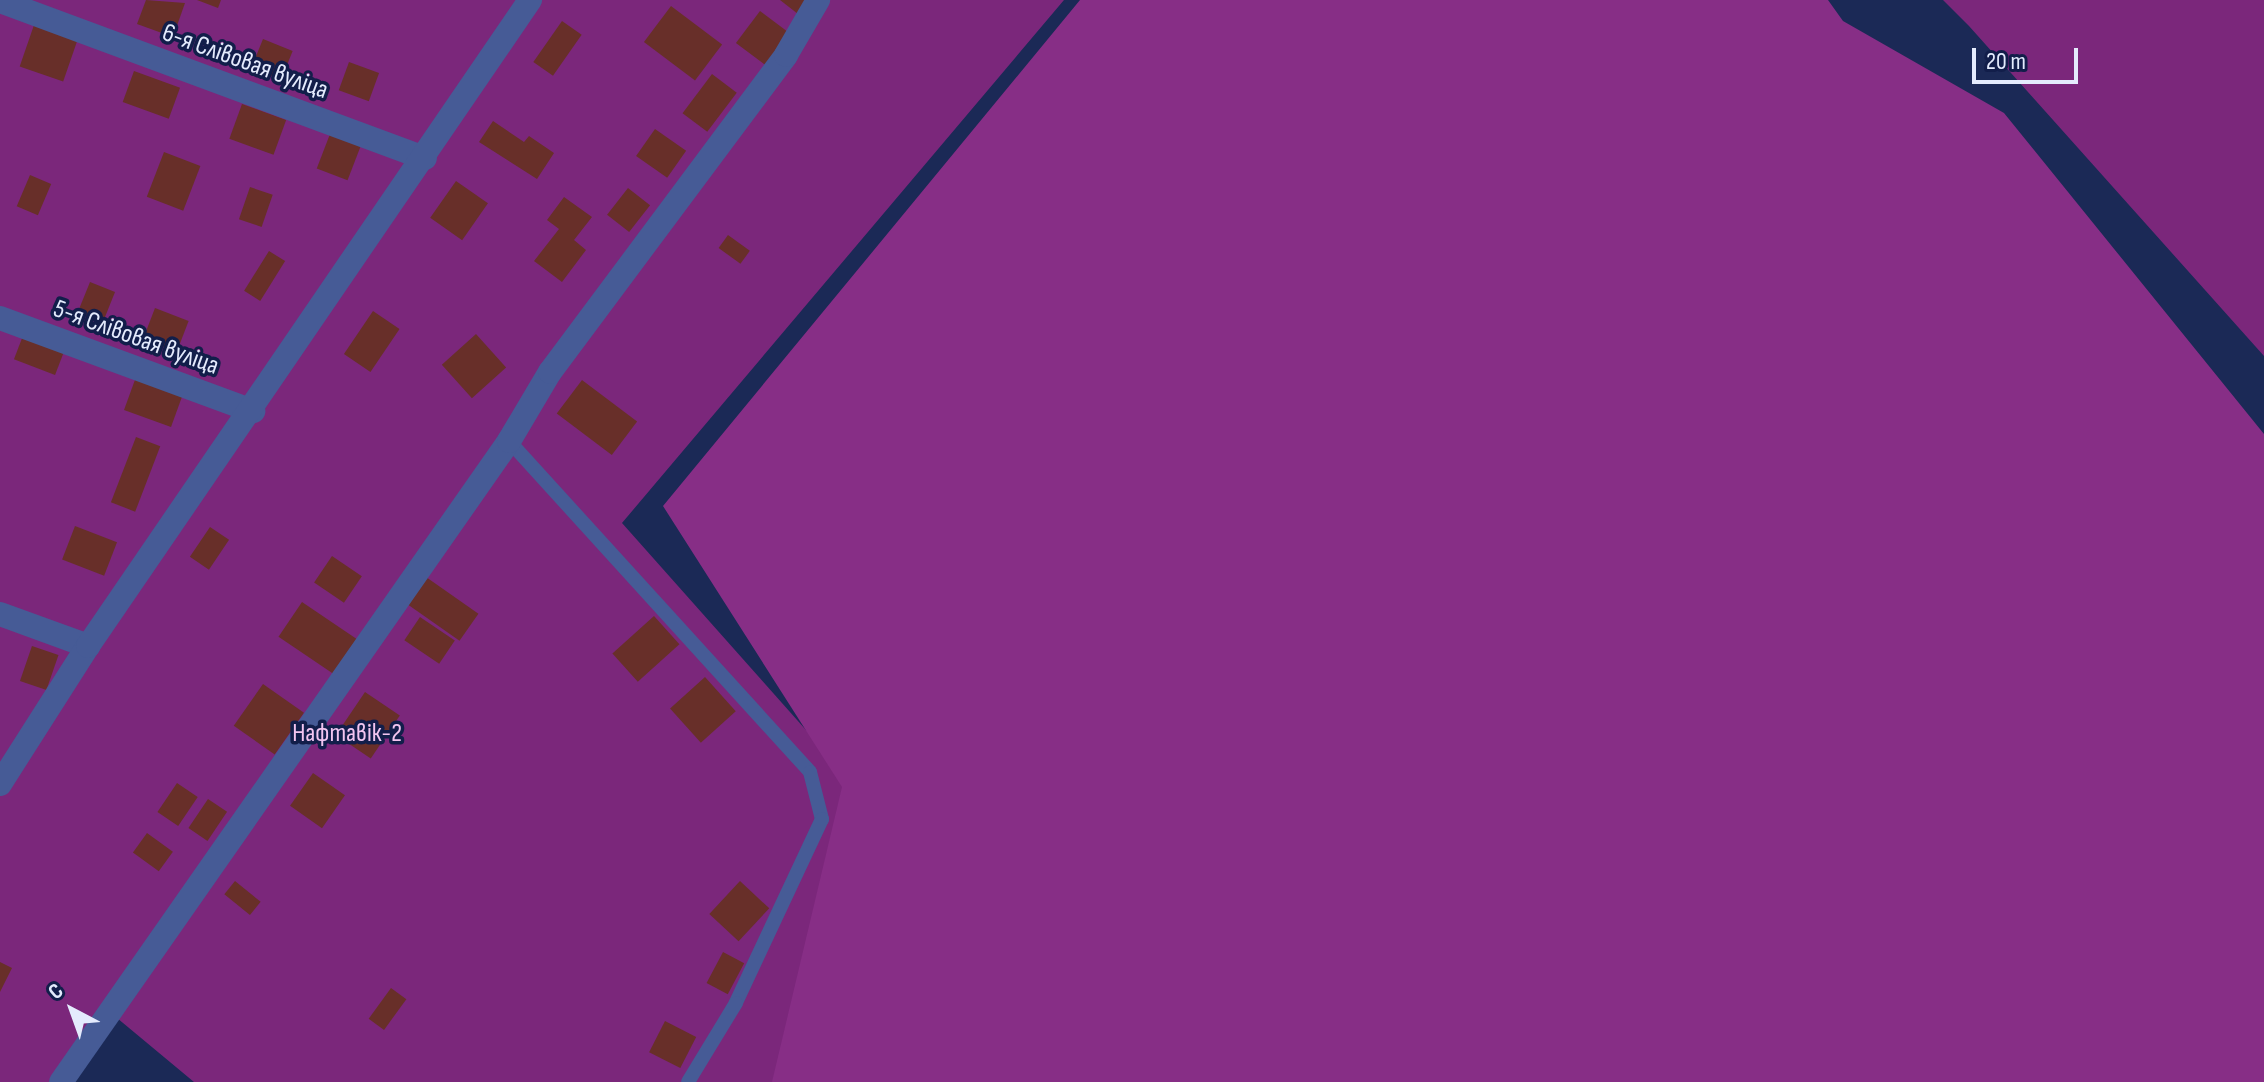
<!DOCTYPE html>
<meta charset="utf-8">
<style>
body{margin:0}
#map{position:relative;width:2264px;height:1082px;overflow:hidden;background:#1b2956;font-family:"Sofia Sans Condensed",sans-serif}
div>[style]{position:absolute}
.green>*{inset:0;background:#7b277b}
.forest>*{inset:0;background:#872e86}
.building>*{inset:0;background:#682f29;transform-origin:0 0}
.lane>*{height:14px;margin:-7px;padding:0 7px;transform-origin:7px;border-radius:7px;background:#465b96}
.street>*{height:24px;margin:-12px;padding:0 12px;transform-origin:12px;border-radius:12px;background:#465b96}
span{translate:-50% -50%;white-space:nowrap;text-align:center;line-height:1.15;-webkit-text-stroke:7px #121e4a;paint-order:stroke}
.street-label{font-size:26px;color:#e4ebfd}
.park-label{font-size:26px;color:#f2c5f0}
.north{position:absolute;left:32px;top:970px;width:80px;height:80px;-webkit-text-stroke:6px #121e4a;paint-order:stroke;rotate:319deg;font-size:22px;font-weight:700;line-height:32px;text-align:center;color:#e4ebfd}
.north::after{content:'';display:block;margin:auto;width:28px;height:36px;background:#e4ebfd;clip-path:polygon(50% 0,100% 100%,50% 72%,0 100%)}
.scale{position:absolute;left:1972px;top:48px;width:106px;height:36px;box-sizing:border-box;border:4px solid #e4ebfd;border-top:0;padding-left:10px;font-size:24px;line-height:28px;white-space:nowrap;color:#e4ebfd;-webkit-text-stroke:6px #121e4a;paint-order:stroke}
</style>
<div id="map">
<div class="green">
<div style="clip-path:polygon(0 0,1064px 0,622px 523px,877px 810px,828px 1082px,194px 1082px,105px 1008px,58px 1082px,0 1082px)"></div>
<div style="clip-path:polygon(1943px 0,2264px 0,2264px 356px,1969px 26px)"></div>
</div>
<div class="forest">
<div style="clip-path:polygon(1080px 0,1828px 0,1843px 21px,2004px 113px,2264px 434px,2264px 1082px,772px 1082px,842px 787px,663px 506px)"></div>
</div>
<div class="building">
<div style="clip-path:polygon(146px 0,185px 3px,173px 37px,137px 24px)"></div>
<div style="clip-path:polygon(197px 0,221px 0,218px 8px)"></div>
<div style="clip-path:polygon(780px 0,808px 0,798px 14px)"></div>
<div style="left:671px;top:6px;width:64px;height:45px;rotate:37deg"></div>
<div style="left:760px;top:11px;width:38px;height:40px;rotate:37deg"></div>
<div style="left:562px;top:21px;width:24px;height:50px;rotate:35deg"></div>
<div style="left:34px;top:25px;width:46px;height:44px;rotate:19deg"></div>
<div style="left:263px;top:39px;width:32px;height:31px;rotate:22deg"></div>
<div style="left:349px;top:62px;width:32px;height:30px;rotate:20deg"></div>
<div style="left:134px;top:71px;width:49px;height:33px;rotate:20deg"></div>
<div style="left:712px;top:74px;width:31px;height:49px;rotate:37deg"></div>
<div style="left:242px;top:104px;width:47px;height:37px;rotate:20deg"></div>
<div style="clip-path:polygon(493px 121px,524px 142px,529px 136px,554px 153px,537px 179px,479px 142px)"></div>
<div style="left:655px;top:129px;width:38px;height:33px;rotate:35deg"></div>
<div style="left:330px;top:134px;width:33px;height:37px;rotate:21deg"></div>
<div style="left:164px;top:152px;width:39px;height:48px;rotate:21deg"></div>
<div style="left:30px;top:175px;width:23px;height:34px;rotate:23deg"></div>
<div style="left:456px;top:181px;width:39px;height:45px;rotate:35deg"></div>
<div style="left:250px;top:187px;width:24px;height:34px;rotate:19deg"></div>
<div style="left:628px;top:188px;width:28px;height:34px;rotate:38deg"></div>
<div style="clip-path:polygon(564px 197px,592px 217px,574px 240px,586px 250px,562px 282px,534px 261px,559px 229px,547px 220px)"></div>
<div style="left:728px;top:235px;width:27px;height:16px;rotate:36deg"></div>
<div style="left:269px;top:251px;width:19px;height:47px;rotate:32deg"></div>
<div style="left:90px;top:282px;width:27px;height:33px;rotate:22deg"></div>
<div style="left:155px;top:308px;width:36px;height:33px;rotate:21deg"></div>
<div style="left:373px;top:311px;width:32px;height:52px;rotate:34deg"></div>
<div style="left:24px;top:333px;width:44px;height:28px;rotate:21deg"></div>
<div style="left:476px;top:334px;width:45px;height:46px;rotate:48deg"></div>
<div style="left:136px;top:377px;width:50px;height:35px;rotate:20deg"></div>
<div style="left:582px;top:380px;width:69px;height:42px;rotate:37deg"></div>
<div style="left:136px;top:437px;width:26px;height:70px;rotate:21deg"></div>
<div style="left:75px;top:526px;width:45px;height:36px;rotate:21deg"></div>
<div style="left:210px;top:527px;width:23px;height:36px;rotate:34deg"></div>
<div style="left:332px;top:556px;width:36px;height:32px;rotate:34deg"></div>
<div style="left:426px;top:577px;width:64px;height:33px;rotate:35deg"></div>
<div style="left:302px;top:602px;width:66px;height:42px;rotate:34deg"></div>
<div style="left:654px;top:616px;width:38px;height:56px;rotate:48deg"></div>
<div style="left:420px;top:617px;width:42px;height:28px;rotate:34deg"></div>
<div style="left:32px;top:646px;width:28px;height:37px;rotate:19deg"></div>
<div style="left:705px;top:677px;width:46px;height:47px;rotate:48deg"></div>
<div style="left:263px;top:684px;width:50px;height:51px;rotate:35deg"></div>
<div style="left:365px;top:692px;width:42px;height:52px;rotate:34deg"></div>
<div style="left:313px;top:773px;width:39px;height:40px;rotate:35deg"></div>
<div style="left:177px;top:783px;width:25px;height:35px;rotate:34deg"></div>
<div style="left:208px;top:799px;width:23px;height:35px;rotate:34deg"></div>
<div style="left:147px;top:833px;width:32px;height:24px;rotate:36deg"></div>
<div style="left:235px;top:881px;width:33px;height:17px;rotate:39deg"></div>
<div style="left:740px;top:881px;width:40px;height:45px;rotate:43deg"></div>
<div style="left:723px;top:952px;width:24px;height:35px;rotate:28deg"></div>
<div style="clip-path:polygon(0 962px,12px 968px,0 992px)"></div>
<div style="left:391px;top:988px;width:19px;height:38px;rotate:36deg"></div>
<div style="left:665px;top:1021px;width:35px;height:35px;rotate:27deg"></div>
</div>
<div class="lane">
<div style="left:509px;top:441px;width:447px;rotate:47.7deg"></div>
<div style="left:810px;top:772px;width:49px;rotate:75.7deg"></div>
<div style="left:822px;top:819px;width:203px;rotate:115.1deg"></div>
<div style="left:736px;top:1003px;width:92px;rotate:121.3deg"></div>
</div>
<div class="street">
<div style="left:0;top:1px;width:453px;rotate:20.3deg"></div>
<div style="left:0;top:318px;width:270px;rotate:20.2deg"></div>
<div style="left:0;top:614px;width:94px;rotate:20deg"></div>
<div style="left:0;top:784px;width:164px;rotate:-57.5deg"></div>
<div style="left:88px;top:646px;width:783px;rotate:-55.62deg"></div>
<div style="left:61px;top:1082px;width:782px;rotate:-55.05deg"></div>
<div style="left:509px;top:441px;width:80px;rotate:-59.3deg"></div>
<div style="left:550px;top:372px;width:395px;rotate:-53.3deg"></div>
<div style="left:786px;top:55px;width:64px;rotate:-59.8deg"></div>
</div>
<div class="street-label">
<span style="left:245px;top:62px;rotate:20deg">6-я Слівовая вуліца</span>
<span style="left:136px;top:338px;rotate:20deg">5-я Слівовая вуліца</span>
</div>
<div class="park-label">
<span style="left:347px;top:734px">Нафтавік-2</span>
</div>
<div class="north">С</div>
<div class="scale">20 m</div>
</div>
